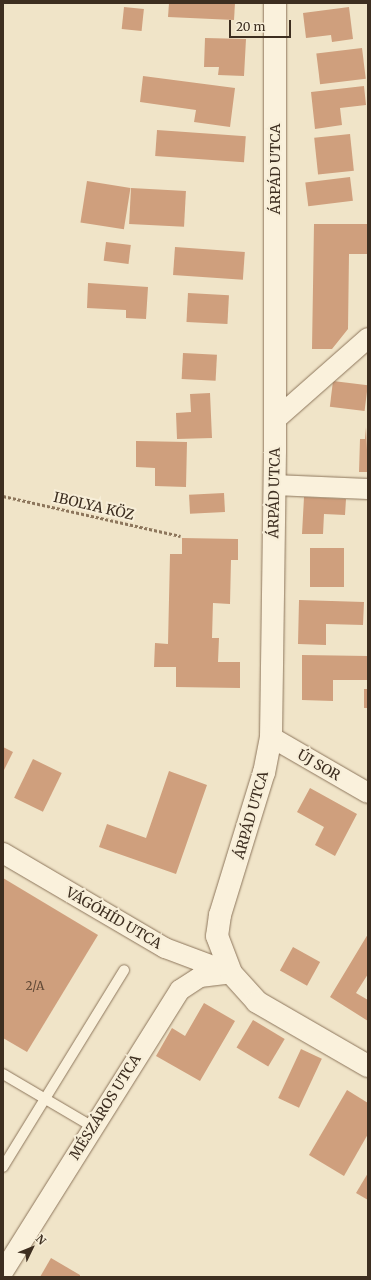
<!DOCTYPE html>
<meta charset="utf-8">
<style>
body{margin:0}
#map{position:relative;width:371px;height:1280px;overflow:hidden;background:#f0e4c8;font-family:Merriweather,serif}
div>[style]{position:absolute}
.building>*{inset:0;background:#cf9f7d;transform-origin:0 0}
.path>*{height:2.5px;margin-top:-1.25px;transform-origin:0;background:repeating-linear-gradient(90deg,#8d765c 0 3px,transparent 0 5px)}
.roads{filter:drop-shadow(0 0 1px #8d765c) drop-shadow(0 0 1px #8d765c)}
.lane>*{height:10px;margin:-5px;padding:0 5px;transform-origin:5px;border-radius:5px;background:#faf1dc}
.street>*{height:20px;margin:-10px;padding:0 10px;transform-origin:10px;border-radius:10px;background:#faf1dc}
.secondary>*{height:22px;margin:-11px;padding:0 11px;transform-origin:11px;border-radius:11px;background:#faf1dc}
span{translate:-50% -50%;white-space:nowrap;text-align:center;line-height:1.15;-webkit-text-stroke:4px #f7eed8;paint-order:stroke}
.number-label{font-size:12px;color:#624a37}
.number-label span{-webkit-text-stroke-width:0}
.street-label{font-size:14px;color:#3d2e20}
.frame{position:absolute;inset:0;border:4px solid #3d2e20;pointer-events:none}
.north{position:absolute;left:12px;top:1228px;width:40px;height:40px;-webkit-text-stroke:3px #f7eed8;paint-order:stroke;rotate:47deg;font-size:11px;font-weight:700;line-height:16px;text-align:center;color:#3d2e20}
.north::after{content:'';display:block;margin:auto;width:14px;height:18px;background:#3d2e20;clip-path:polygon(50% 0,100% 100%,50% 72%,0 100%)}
.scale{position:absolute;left:229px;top:20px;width:62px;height:18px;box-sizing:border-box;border:2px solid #3d2e20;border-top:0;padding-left:5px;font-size:12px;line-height:14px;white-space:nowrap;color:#3d2e20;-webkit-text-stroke:3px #f7eed8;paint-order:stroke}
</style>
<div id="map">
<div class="building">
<div style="clip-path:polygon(169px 3px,235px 3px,234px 20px,168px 17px)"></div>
<div style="left:124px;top:7px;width:20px;height:22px;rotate:6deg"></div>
<div style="clip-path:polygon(349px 7px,353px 39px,332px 42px,331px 35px,306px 38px,303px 13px)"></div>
<div style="clip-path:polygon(205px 38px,246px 39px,244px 76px,218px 75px,219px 67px,204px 67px)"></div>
<div style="left:362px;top:48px;width:31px;height:46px;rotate:83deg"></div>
<div style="clip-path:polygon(143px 76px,235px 88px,230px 127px,194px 122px,196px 110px,140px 102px)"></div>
<div style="clip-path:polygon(364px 86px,366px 105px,340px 108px,342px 125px,315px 129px,311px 92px)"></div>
<div style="left:157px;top:130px;width:89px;height:26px;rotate:4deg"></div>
<div style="left:350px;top:134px;width:37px;height:36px;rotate:84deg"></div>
<div style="left:350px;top:177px;width:24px;height:45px;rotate:83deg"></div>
<div style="left:87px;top:181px;width:44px;height:42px;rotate:9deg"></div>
<div style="left:131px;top:188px;width:55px;height:36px;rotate:3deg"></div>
<div style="clip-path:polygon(314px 224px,368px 224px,368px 254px,349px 254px,348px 329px,332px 349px,312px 349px)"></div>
<div style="left:106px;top:242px;width:25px;height:19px;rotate:7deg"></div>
<div style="left:175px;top:247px;width:70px;height:28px;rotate:4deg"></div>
<div style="clip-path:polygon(88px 283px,148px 287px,146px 319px,126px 318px,126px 310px,87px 308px)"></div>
<div style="left:188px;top:293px;width:41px;height:29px;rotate:3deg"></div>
<div style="left:183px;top:353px;width:34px;height:26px;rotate:3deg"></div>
<div style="left:333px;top:381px;width:35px;height:26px;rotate:7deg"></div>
<div style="clip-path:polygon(210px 393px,212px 438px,177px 439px,176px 413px,191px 412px,190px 394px)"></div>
<div style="clip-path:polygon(366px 427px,368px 472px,359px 472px,360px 439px,365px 439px)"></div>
<div style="clip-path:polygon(136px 441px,187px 442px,186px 487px,155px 486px,155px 468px,136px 467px)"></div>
<div style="left:224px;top:493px;width:19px;height:35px;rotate:87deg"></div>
<div style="clip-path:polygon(304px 497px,346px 499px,345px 515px,324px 514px,323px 534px,302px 534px)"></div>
<div style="clip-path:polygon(182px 538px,238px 539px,238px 560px,231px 560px,230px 604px,213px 603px,212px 638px,219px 638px,218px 662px,240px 662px,240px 688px,176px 687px,176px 667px,154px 667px,155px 643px,168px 644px,170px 554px,182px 554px)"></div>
<div style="left:310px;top:548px;width:34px;height:39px"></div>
<div style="clip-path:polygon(299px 600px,364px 602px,363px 625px,326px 624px,326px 645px,298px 644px)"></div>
<div style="clip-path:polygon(302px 655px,368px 656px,368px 680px,333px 680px,333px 701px,302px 700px)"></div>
<div style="left:368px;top:689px;width:19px;height:4px;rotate:90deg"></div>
<div style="clip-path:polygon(3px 747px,13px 752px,3px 772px)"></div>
<div style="left:33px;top:759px;width:32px;height:43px;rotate:26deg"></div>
<div style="clip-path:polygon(169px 771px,207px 785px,176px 874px,99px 847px,107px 824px,146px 838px)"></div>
<div style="clip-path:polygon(310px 788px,357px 814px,335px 856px,315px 845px,324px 827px,297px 812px)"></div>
<div style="clip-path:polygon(3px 878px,98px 935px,27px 1052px,3px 1038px)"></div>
<div style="clip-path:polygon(368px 934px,368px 974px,356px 993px,368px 1000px,368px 1021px,330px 997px)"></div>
<div style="left:293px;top:947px;width:31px;height:27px;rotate:29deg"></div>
<div style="clip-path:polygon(204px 1003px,235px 1021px,200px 1081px,156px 1056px,172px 1028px,185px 1036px)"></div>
<div style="left:253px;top:1020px;width:37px;height:32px;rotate:31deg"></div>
<div style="left:301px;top:1049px;width:23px;height:54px;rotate:25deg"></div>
<div style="clip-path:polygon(347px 1090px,368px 1103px,368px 1134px,344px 1176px,309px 1155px)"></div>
<div style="clip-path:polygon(368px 1173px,368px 1200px,356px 1193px)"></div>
<div style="clip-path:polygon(51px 1258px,80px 1275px,80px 1277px,40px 1277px)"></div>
</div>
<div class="path">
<div style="left:3px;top:496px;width:182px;rotate:12.7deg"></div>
</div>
<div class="roads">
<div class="lane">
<div style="left:3px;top:1074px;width:104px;rotate:30.5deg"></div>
<div style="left:3px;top:1167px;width:231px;rotate:-58.4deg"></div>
</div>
<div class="street">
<div style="left:275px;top:420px;width:124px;rotate:-41.4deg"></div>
<div style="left:274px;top:485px;width:94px;rotate:2.4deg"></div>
<div style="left:271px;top:737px;width:112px;rotate:30deg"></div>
<div style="left:3px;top:853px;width:188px;rotate:30.4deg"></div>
<div style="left:165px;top:948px;width:68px;rotate:20.6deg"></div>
<div style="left:3px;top:1272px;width:333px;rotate:-57.9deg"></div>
<div style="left:180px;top:990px;width:24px;rotate:-33deg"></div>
<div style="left:200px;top:977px;width:31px;rotate:-7deg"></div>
</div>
<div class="secondary">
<div style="left:275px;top:3px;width:448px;rotate:90deg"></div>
<div style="left:275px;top:451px;width:286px;rotate:90.8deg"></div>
<div style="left:271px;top:737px;width:36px;rotate:101deg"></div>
<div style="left:264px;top:772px;width:150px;rotate:107.1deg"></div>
<div style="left:220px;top:915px;width:21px;rotate:98deg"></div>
<div style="left:217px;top:936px;width:40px;rotate:69deg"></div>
<div style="left:231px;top:973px;width:39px;rotate:48deg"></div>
<div style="left:257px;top:1002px;width:128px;rotate:30deg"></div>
</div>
</div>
<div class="number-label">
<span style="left:35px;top:986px">2/A</span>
</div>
<div class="street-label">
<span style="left:275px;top:169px;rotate:-90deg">ÁRPÁD UTCA</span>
<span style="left:274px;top:493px;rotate:-89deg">ÁRPÁD UTCA</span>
<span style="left:94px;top:506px;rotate:13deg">IBOLYA KÖZ</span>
<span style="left:319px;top:765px;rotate:30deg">ÚJ SOR</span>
<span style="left:251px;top:815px;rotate:-74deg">ÁRPÁD UTCA</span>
<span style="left:114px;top:918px;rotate:30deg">VÁGÓHÍD UTCA</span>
<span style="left:105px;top:1107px;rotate:-58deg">MÉSZÁROS UTCA</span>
</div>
<div class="frame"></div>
<div class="north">N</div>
<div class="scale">20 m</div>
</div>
